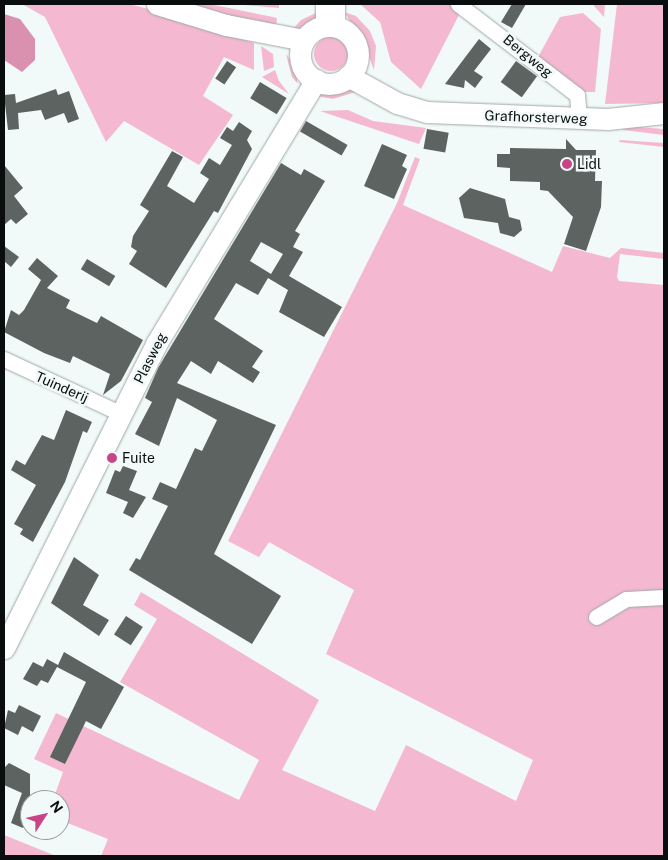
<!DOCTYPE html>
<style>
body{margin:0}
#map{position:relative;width:668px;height:860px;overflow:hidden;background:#f1faf8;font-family:"Public Sans",sans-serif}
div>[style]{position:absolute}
.green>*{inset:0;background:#f4b8d0}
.round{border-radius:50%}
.water>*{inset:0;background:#da91af}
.building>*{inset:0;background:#5c6361;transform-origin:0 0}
.roads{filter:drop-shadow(0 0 1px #a0a8a6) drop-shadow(0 0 1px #a0a8a6)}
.street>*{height:15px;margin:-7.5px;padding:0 7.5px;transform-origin:7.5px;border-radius:7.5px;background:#fff}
.secondary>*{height:21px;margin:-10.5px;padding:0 10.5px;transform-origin:10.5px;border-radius:10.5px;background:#fff}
.secondary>.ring{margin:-10.5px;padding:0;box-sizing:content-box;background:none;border:21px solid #fff;border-radius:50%}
.dots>*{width:14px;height:14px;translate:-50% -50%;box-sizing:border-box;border:2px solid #f1faf8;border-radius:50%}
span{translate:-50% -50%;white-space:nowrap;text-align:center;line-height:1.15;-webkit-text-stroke:5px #f1faf8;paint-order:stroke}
.street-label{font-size:14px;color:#0a0d0d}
.poi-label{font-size:14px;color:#0a0d0d}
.left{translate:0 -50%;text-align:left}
.frame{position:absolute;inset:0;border:5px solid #0a0d0d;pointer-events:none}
.north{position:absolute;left:20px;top:790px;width:50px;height:50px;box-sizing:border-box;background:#f1faf8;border:1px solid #959b9a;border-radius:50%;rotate:55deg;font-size:14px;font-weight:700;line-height:20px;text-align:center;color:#0a0d0d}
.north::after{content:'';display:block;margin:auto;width:18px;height:22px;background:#c94486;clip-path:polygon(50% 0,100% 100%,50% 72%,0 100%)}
</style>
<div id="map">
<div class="green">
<div style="clip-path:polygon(22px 4px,129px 4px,149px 9px,254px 43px,254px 70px,224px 57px,203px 96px,233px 115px,199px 165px,124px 121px,106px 142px,45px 17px)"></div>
<div style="clip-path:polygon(181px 4px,209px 4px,273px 17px,277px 18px,276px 27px)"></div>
<div style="clip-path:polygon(233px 4px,279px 4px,279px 8px)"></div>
<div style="clip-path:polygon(360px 4px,449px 4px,461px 11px,421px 89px,391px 62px,380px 22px)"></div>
<div style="clip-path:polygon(594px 4px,605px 4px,604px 17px,594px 6px)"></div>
<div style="clip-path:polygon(617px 4px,664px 4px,664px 103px,605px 104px)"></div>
<div style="clip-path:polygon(320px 11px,311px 25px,292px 30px,301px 20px)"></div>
<div style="clip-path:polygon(344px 12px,356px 16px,370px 31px,376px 46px,374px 70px,363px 40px)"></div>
<div style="clip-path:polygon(583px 13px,601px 29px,595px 92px,581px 92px,538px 57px,560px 17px)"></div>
<div class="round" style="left:314px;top:37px;width:34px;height:34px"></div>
<div style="clip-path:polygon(261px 46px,273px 54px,274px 67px,264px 71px)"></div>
<div style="clip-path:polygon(286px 54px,297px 69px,297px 83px,292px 77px)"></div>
<div style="clip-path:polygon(275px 70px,279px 81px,289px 94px,262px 77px)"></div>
<div style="clip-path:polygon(348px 87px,359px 91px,333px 99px,316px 96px)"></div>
<div style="clip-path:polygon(348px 110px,373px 121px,426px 128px,419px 144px,320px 111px)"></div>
<div style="clip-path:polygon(624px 126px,664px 129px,664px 135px,623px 130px)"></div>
<div style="clip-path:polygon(620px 140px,664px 143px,664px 147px,619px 142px)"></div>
<div style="clip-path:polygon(415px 157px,420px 159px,403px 205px,552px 272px,563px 246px,610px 258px,621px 248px,664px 253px,664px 259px,620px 254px,617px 277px,619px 281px,664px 285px,664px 593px,595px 611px,588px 619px,596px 624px,622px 605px,664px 601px,664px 856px,101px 856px,108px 839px,60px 820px,60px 800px,53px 800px,63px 772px,34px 759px,56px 713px,239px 800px,259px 760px,120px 682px,157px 619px,134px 605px,141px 592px,319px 700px,282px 770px,375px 811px,406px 745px,516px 801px,533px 760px,326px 654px,354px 590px,269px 542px,259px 557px,228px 541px,397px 203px)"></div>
<div style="clip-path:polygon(4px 835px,56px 856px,4px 856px)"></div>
</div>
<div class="water">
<div style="clip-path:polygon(4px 14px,20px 19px,35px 39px,35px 60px,22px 72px,4px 60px)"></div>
</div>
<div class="building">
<div style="clip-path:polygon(512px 4px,526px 4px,512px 28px,501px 22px)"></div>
<div style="clip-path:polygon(479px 39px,491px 49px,474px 71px,483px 77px,475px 88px,465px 80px,464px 88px,445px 84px)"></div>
<div style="left:227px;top:61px;width:11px;height:21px;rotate:34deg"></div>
<div style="left:516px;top:61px;width:26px;height:26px;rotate:36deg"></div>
<div style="left:260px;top:82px;width:31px;height:19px;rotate:31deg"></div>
<div style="clip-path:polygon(56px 89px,58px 95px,69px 91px,79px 119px,68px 123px,64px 113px,45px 120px,41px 110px,18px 113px,19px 129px,8px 130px,4px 95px,15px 94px,16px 103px)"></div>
<div style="left:306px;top:121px;width:48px;height:12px;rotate:30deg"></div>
<div style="clip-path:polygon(239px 122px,252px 131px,247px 140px,252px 149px,218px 213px,214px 211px,166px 288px,129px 264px,137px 251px,131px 247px,133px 236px,149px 211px,140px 205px,172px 151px,183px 157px,167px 186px,194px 203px,209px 179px,200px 173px,209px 158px,220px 165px,232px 145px,220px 138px,227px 127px,233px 131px)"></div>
<div style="left:427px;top:129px;width:22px;height:20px;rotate:10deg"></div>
<div style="clip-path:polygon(566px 139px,576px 150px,596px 150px,595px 181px,602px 181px,601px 207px,586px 251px,564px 244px,573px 217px,548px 191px,540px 190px,540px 182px,510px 181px,510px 168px,497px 167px,497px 154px,510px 154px,510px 148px,566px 149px)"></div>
<div style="clip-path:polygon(382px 144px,407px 155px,402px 166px,407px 169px,394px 199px,364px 186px)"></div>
<div style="clip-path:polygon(evenodd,281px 163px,301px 175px,304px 169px,325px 181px,295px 231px,300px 234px,293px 247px,303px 252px,289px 276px,342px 307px,324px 337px,279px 312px,288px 290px,268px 278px,258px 295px,236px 283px,214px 319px,263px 351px,252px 367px,260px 372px,253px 383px,218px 361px,211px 374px,191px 361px,177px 383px,276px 425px,214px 554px,281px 596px,252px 644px,129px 570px,136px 558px,140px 560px,168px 506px,152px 499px,160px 482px,176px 489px,195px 448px,202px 451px,217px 420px,177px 398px,159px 446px,135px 434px,152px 402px,145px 398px,158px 368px,281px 163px,261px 242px,283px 254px,271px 274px,250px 261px,261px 242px)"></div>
<div style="clip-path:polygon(4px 165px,23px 188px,14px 196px,28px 214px,16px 224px,11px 219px,4px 225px)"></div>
<div style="clip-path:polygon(470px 188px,505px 199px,509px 217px,520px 220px,522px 230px,514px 237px,500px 233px,498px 223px,464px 218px,459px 198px)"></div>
<div style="clip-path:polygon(4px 246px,19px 257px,11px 267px,4px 261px)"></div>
<div style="clip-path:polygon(37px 258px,58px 276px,47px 288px,70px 300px,66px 308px,97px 323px,101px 316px,143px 340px,121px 381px,103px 395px,110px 374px,73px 356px,70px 363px,44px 353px,4px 332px,11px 310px,19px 315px,24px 310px,41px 280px,28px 269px)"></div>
<div style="left:87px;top:259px;width:33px;height:12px;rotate:31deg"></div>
<div style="clip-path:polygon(66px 410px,92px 422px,87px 433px,83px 431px,65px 482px,33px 542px,20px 534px,23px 529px,14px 524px,36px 485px,11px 470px,16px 460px,25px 465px,42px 435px,54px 440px)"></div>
<div style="clip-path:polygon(123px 466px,137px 471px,129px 490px,146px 497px,133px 518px,123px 513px,128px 502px,106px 493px,115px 470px,120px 472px)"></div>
<div style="clip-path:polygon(74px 557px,99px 575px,83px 605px,109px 620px,99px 636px,51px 603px)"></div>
<div style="left:126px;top:616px;width:20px;height:22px;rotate:33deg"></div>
<div style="clip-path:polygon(64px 652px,124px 687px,101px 729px,86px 721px,65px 764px,50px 757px,86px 682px,57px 667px,48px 683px,41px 680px,37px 686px,23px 679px,33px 662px,43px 667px,47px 659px,58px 665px)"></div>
<div style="clip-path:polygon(19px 705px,41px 716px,33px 732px,22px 726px,18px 735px,4px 728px,8px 710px,15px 713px)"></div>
<div style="clip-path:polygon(9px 763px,30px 774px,30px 822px,26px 820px,23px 828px,11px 823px,22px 793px,4px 785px,4px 768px)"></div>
</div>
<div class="roads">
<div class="street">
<div style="left:323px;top:4px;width:23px;rotate:90deg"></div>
<div style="left:458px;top:4px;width:150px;rotate:37.4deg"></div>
<div style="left:577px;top:95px;width:24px;rotate:85deg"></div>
<div style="left:337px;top:27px;width:23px;rotate:-90deg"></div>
<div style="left:4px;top:359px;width:130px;rotate:25deg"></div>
<div style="left:596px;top:617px;width:35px;rotate:-31deg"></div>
<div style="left:626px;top:599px;width:38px;rotate:-3deg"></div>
</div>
<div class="secondary">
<div style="left:157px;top:4px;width:72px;rotate:16.9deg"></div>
<div style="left:226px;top:25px;width:79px;rotate:10.9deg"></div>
<div class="ring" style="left:300px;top:26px;width:37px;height:37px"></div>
<div style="left:348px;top:76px;width:56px;rotate:28.9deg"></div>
<div style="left:397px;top:103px;width:31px;rotate:17deg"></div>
<div style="left:427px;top:112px;width:181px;rotate:2.2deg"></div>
<div style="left:608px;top:119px;width:56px;rotate:-6.1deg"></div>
<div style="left:4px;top:648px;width:340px;rotate:-63.4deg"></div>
<div style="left:156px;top:344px;width:309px;rotate:-58.8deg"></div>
</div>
</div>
<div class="dots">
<div style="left:567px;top:164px;background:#c94486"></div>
<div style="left:112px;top:458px;background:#c94486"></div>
</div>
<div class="street-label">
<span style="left:528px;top:56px;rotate:39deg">Bergweg</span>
<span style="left:536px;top:117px;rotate:2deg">Grafhorsterweg</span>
<span style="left:150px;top:358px;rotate:-63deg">Plasweg</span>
<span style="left:62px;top:387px;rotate:24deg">Tuinderij</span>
</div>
<div class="poi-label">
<span class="left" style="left:577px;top:164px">Lidl</span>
<span class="left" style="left:122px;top:458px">Fuite</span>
</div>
<div class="frame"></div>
<div class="north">N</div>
</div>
